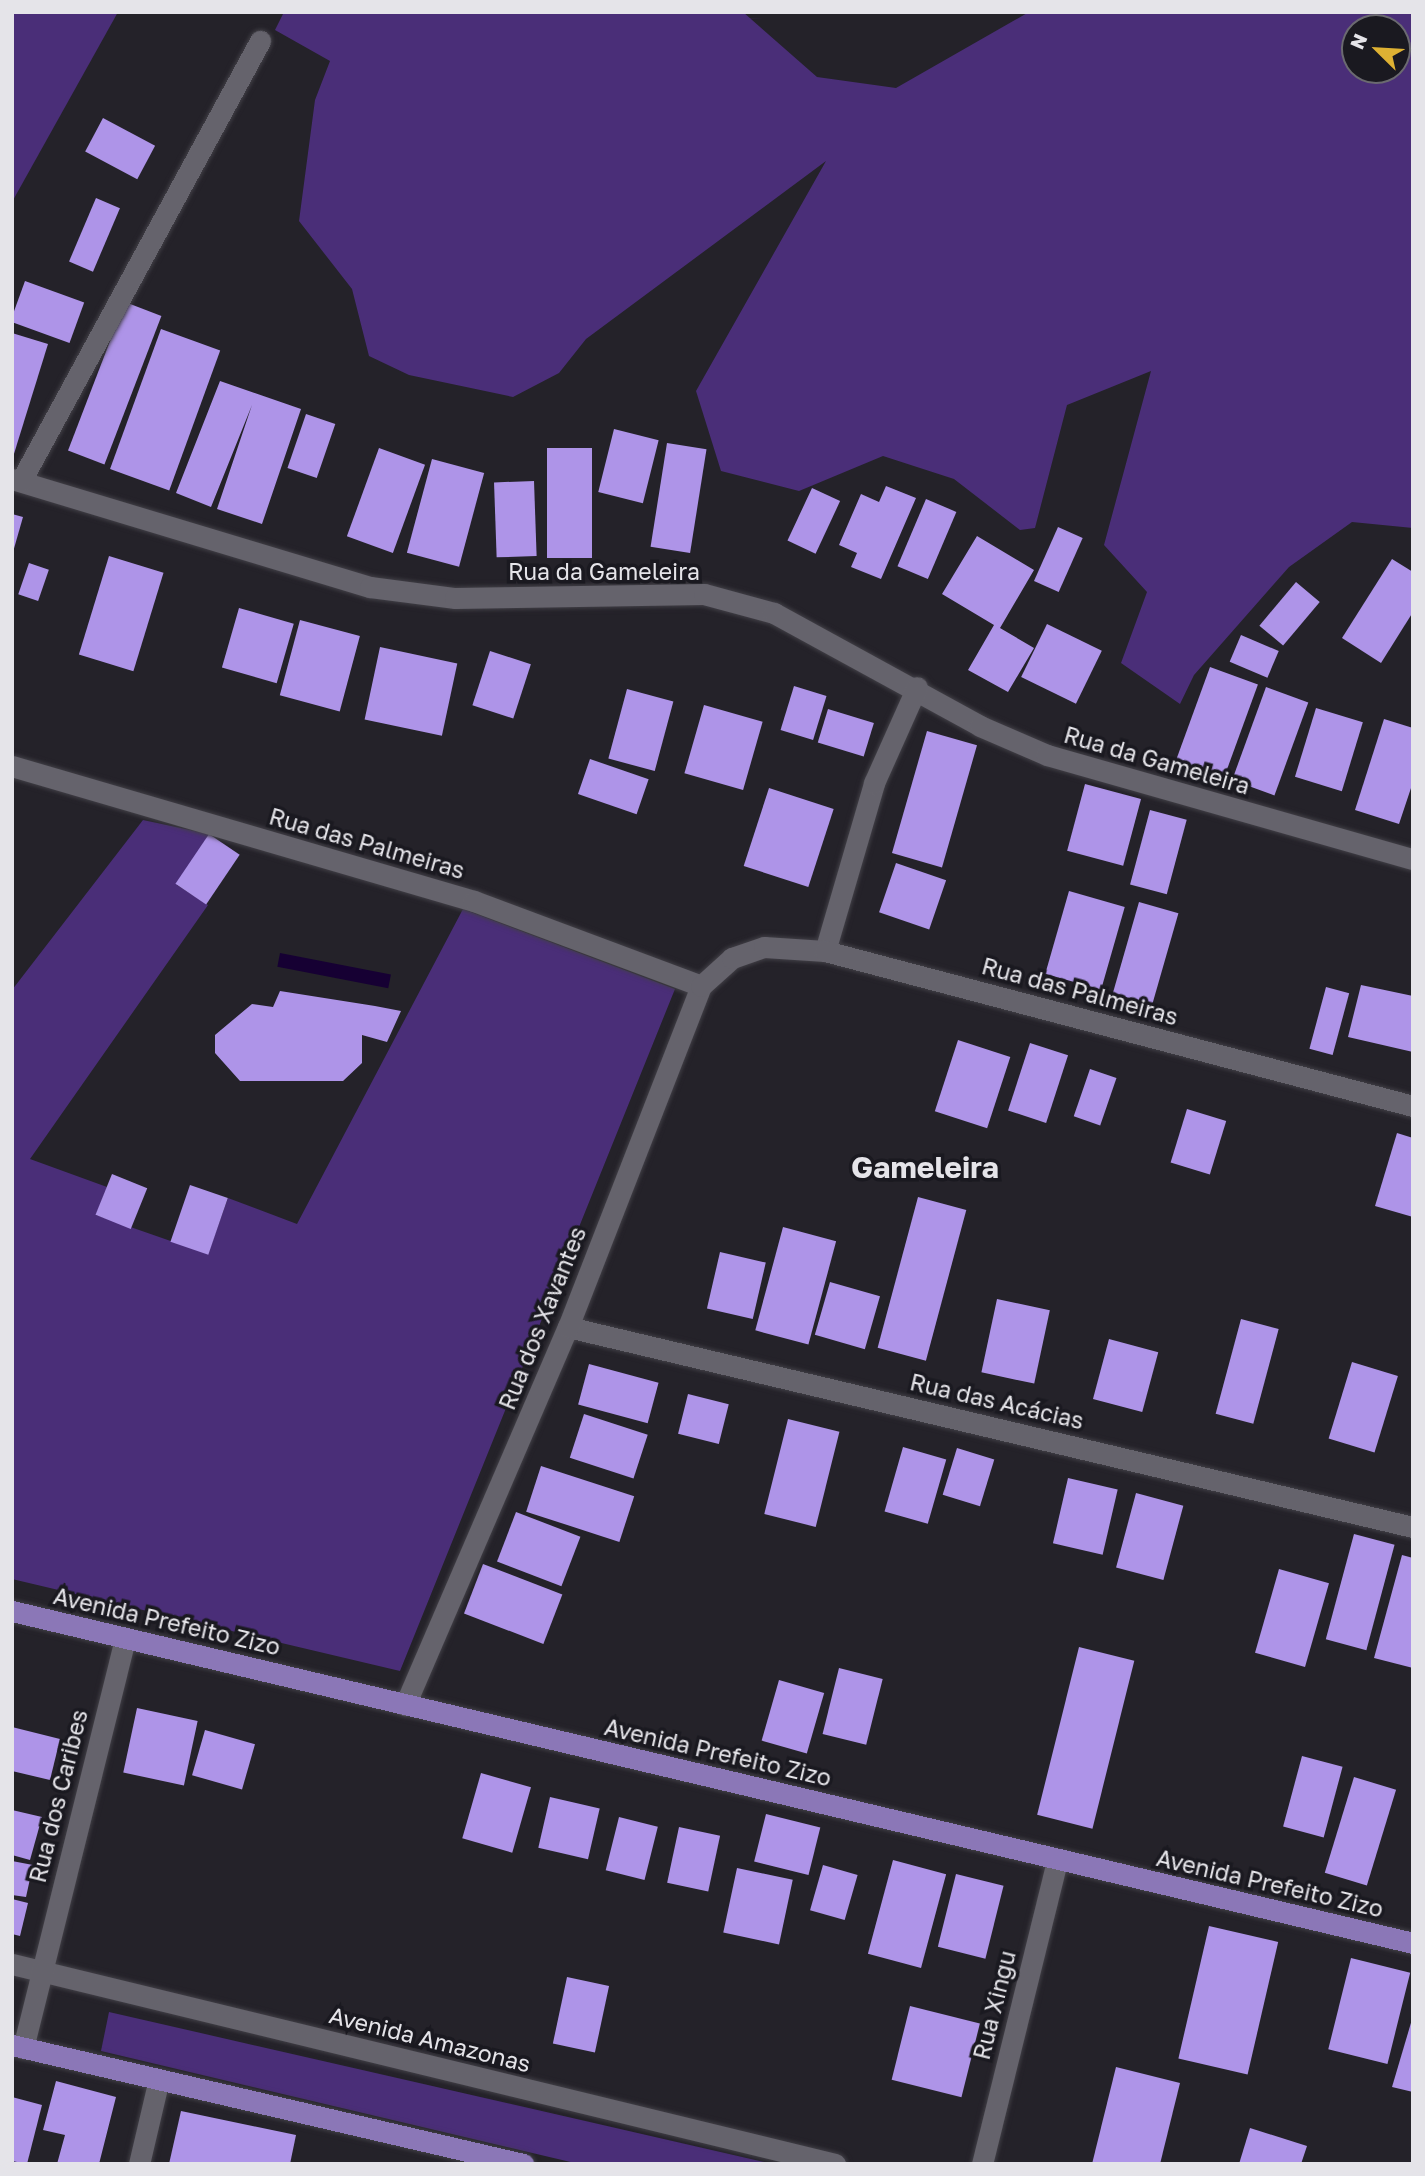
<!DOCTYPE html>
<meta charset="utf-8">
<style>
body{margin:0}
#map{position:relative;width:1425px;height:2176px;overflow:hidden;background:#242229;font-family:"Golos Text",sans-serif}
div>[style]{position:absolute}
.green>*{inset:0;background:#4a2e78}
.water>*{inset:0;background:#160033;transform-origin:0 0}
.building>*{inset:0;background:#ae94e8;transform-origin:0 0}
.roads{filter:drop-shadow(0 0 2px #413f46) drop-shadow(0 0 2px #413f46)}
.minor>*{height:21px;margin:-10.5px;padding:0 10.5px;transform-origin:10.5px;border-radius:10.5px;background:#65636c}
.major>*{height:21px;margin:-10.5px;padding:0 10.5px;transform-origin:10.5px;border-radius:10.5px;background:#8b77b7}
span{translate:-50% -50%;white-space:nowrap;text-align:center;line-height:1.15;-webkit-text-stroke:7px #1a1920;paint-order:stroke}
.street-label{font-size:23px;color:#e5e4e9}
.district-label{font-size:30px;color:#e5e4e9;font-weight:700}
.frame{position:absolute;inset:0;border:14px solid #e5e4e9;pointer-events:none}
.north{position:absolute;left:1341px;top:14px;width:70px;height:70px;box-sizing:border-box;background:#1a1920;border:2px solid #6b6a70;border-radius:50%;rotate:294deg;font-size:19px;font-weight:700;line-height:28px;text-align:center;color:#e5e4e9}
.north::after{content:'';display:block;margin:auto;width:24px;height:32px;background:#deb133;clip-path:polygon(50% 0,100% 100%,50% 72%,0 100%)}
</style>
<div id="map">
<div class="green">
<div style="clip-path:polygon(12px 12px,118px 12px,12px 202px)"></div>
<div style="clip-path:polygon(evenodd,284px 12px,743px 12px,817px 77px,896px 88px,1029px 12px,1413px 12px,1413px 528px,1352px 522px,1289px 567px,1194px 675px,1180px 704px,1121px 663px,1147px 592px,1104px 545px,1151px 371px,1067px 405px,1035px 528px,1020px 530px,954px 479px,883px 456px,799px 491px,721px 471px,696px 391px,826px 161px,586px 339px,559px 373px,513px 397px,409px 375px,369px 356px,352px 289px,299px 221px,315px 100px,330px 61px,275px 30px,284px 12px,1397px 28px,1397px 70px,1355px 70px,1355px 28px,1397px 28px)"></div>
<div style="clip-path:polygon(143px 820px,209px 834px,177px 885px,208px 905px,30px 1159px,107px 1187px,96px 1215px,208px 1254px,228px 1198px,297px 1224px,463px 909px,675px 989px,400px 1671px,12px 1579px,12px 990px)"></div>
<div style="clip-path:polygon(109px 2012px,773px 2164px,579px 2164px,101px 2051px)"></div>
</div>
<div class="water">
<div style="left:280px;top:953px;width:113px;height:14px;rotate:11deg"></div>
</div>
<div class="building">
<div style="left:103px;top:118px;width:59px;height:38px;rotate:28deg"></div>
<div style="left:96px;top:198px;width:26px;height:69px;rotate:23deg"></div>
<div style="left:25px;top:281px;width:63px;height:43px;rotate:20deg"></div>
<div style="left:125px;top:302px;width:39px;height:159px;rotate:21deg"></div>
<div style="left:161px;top:329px;width:63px;height:149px;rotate:20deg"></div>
<div style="clip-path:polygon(12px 333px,48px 344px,13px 457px,12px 457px)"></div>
<div style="clip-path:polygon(220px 381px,301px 409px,262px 524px,217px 509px,252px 405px,211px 507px,176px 493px)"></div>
<div style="left:306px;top:414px;width:31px;height:57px;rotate:19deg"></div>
<div style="left:614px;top:429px;width:46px;height:65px;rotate:14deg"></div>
<div style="left:667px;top:443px;width:40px;height:105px;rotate:9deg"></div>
<div style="left:379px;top:448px;width:49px;height:94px;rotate:20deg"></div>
<div style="left:547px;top:448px;width:45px;height:110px"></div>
<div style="left:432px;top:459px;width:54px;height:97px;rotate:15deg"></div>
<div style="left:534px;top:481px;width:75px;height:40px;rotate:88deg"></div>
<div style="clip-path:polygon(886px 486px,916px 498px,881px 579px,851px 567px,857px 553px,839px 545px,861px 494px,879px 502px)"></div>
<div style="left:812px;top:488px;width:31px;height:58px;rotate:25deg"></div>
<div style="left:926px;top:499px;width:33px;height:73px;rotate:23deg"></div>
<div style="clip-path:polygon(12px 514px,23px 517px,13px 552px,12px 552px)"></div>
<div style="left:1058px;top:527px;width:27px;height:59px;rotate:24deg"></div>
<div style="clip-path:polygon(977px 536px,1034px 570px,1000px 628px,1034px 648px,1008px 692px,968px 670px,994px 625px,942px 594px)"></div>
<div style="left:109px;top:556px;width:57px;height:103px;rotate:17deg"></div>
<div style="clip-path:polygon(1392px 559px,1413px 572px,1413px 612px,1381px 663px,1342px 638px)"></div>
<div style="left:29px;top:563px;width:21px;height:33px;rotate:19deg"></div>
<div style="left:1296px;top:582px;width:31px;height:57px;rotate:40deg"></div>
<div style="left:239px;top:608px;width:57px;height:62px;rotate:16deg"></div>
<div style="left:300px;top:620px;width:62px;height:78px;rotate:15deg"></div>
<div style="left:1047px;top:624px;width:61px;height:59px;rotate:26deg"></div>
<div style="left:1241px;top:635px;width:41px;height:29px;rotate:23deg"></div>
<div style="left:380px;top:647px;width:79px;height:74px;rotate:12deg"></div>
<div style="left:490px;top:651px;width:43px;height:57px;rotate:18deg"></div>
<div style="left:1210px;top:667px;width:51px;height:102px;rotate:20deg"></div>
<div style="left:794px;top:686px;width:34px;height:46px;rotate:17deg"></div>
<div style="left:1266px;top:687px;width:45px;height:99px;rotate:20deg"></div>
<div style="left:627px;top:689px;width:48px;height:72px;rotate:15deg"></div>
<div style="left:704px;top:705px;width:61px;height:71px;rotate:16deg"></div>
<div style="left:1316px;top:708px;width:49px;height:72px;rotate:17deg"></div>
<div style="left:828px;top:709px;width:48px;height:35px;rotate:17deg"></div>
<div style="clip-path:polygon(1384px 719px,1413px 728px,1413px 782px,1399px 824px,1355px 810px)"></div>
<div style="left:927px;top:731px;width:52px;height:127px;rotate:16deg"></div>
<div style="left:590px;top:759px;width:62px;height:37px;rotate:19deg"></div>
<div style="left:1085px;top:784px;width:58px;height:69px;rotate:15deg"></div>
<div style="left:769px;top:788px;width:68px;height:82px;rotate:18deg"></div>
<div style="left:1150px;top:810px;width:38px;height:77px;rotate:15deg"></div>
<div style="left:209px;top:834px;width:37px;height:60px;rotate:34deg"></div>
<div style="left:896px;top:863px;width:53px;height:52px;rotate:19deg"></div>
<div style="left:1069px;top:891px;width:58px;height:86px;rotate:16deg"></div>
<div style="left:1139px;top:902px;width:41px;height:95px;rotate:16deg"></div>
<div style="clip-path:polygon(1361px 985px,1413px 996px,1413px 1052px,1348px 1037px)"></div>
<div style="left:1326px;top:987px;width:24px;height:64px;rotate:15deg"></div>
<div style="clip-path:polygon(280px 991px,375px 1006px,401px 1011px,387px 1042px,362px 1035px,362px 1063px,343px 1081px,240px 1081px,215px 1053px,215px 1035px,252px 1004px,273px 1007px)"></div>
<div style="left:958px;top:1040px;width:55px;height:75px;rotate:18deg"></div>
<div style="left:1030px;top:1043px;width:40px;height:71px;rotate:18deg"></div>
<div style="left:1090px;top:1069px;width:28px;height:50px;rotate:19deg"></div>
<div style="left:1187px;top:1109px;width:41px;height:56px;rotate:17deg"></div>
<div style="clip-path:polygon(1397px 1133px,1413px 1138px,1413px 1217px,1375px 1206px)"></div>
<div style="left:112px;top:1174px;width:38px;height:44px;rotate:22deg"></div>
<div style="left:190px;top:1185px;width:40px;height:60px;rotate:19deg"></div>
<div style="left:918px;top:1197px;width:50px;height:156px;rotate:15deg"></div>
<div style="left:783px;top:1227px;width:55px;height:107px;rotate:15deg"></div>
<div style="left:720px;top:1252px;width:47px;height:58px;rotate:13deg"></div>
<div style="left:830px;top:1282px;width:52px;height:55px;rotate:16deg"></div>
<div style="left:997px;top:1299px;width:54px;height:75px;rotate:12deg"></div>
<div style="left:1241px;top:1319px;width:39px;height:98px;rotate:15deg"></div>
<div style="left:1109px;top:1339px;width:51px;height:62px;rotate:15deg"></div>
<div style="left:1352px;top:1362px;width:48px;height:80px;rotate:17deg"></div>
<div style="left:589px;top:1364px;width:72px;height:42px;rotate:15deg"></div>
<div style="left:688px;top:1394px;width:42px;height:41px;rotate:14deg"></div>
<div style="left:584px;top:1414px;width:67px;height:46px;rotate:18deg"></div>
<div style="left:788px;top:1419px;width:53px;height:98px;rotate:14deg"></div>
<div style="left:903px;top:1447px;width:45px;height:67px;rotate:16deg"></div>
<div style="left:957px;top:1448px;width:39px;height:49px;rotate:17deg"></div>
<div style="left:541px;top:1466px;width:98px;height:48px;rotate:18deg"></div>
<div style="left:1068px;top:1478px;width:51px;height:67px;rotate:13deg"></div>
<div style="left:1136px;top:1493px;width:49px;height:77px;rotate:15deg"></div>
<div style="left:516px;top:1512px;width:69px;height:53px;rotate:21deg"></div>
<div style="left:1354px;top:1534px;width:42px;height:109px;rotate:15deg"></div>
<div style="clip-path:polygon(1402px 1555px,1413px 1558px,1413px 1668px,1374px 1658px)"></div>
<div style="left:483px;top:1564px;width:85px;height:53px;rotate:21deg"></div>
<div style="left:1279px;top:1569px;width:52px;height:87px;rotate:16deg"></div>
<div style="left:1079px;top:1647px;width:57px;height:173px;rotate:14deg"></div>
<div style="left:839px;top:1668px;width:45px;height:68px;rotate:14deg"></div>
<div style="left:779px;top:1680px;width:47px;height:63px;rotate:16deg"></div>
<div style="left:137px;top:1708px;width:62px;height:66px;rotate:12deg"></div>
<div style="clip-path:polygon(12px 1727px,60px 1739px,50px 1780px,12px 1771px)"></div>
<div style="left:205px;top:1730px;width:52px;height:47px;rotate:16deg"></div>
<div style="left:1302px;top:1756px;width:42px;height:73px;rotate:15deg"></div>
<div style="left:481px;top:1773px;width:52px;height:68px;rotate:16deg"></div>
<div style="left:1354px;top:1777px;width:44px;height:100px;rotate:17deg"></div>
<div style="left:550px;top:1797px;width:51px;height:52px;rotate:13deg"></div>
<div style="clip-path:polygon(12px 1810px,42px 1817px,30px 1860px,12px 1855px)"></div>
<div style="left:766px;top:1814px;width:56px;height:49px;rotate:14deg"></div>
<div style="left:619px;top:1817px;width:40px;height:55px;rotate:14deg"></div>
<div style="left:679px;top:1827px;width:42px;height:57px;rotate:12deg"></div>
<div style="left:893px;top:1860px;width:55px;height:97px;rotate:15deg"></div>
<div style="clip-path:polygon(12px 1861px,33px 1865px,26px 1897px,12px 1895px)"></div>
<div style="left:823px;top:1865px;width:36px;height:47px;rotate:16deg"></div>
<div style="left:737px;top:1868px;width:57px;height:66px;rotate:12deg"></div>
<div style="left:956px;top:1874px;width:49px;height:75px;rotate:14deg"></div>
<div style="clip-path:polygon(12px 1899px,28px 1903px,20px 1936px,12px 1934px)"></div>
<div style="left:1209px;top:1926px;width:71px;height:136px;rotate:13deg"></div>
<div style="left:1351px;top:1958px;width:61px;height:94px;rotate:14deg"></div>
<div style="left:567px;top:1977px;width:43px;height:68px;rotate:12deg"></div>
<div style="left:910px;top:2006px;width:72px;height:76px;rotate:14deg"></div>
<div style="clip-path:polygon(1413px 2016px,1413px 2092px,1392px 2087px)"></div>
<div style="clip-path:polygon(1116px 2067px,1180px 2083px,1160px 2164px,1092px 2164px)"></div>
<div style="clip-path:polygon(56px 2081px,116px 2097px,99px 2164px,57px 2164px,65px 2135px,43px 2130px)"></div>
<div style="clip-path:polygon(12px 2097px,42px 2105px,27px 2164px,12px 2161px)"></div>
<div style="clip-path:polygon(181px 2111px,296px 2135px,290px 2164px,169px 2164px)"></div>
<div style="clip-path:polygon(1250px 2128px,1307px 2146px,1301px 2164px,1239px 2164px)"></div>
</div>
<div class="roads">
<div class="minor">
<div style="left:12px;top:479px;width:374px;rotate:16.8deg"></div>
<div style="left:370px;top:587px;width:86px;rotate:7.4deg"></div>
<div style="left:455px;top:598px;width:249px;rotate:-0.9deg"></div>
<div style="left:704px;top:594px;width:73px;rotate:15.2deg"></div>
<div style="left:774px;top:613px;width:235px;rotate:28.7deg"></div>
<div style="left:980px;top:726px;width:73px;rotate:23.4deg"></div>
<div style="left:1047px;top:755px;width:380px;rotate:15.9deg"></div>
<div style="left:21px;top:481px;width:501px;rotate:-61.49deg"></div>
<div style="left:12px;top:766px;width:481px;rotate:16.3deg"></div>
<div style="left:474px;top:901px;width:242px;rotate:20.5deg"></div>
<div style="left:825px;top:951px;width:175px;rotate:-73.7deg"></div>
<div style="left:874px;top:783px;width:105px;rotate:-65.9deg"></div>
<div style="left:568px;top:1327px;width:868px;rotate:13.32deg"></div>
<div style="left:405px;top:1705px;width:412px;rotate:-66.7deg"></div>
<div style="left:568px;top:1327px;width:366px;rotate:-68.7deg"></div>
<div style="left:701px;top:986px;width:42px;rotate:-42.1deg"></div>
<div style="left:732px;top:958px;width:34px;rotate:-19deg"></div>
<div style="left:764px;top:947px;width:61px;rotate:3.8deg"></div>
<div style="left:825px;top:951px;width:608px;rotate:14.77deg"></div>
<div style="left:12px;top:1964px;width:847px;rotate:13.66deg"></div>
<div style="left:23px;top:2048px;width:422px;rotate:-76deg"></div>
<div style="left:139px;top:2164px;width:87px;rotate:-76.8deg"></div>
<div style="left:982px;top:2164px;width:313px;rotate:-76.1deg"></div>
</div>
<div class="major">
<div style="left:12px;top:1611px;width:1440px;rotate:13.33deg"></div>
<div style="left:12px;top:2045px;width:525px;rotate:13.11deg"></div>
</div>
</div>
<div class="street-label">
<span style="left:604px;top:571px">Rua da Gameleira</span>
<span style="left:1157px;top:760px;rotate:16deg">Rua da Gameleira</span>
<span style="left:367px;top:843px;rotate:16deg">Rua das Palmeiras</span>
<span style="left:1080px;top:991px;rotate:15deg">Rua das Palmeiras</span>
<span style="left:542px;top:1318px;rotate:-68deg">Rua dos Xavantes</span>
<span style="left:997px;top:1401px;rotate:13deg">Rua das Acácias</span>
<span style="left:167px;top:1621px;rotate:13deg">Avenida Prefeito Zizo</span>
<span style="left:718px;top:1752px;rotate:13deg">Avenida Prefeito Zizo</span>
<span style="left:58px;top:1796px;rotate:-76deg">Rua dos Caribes</span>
<span style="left:1270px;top:1883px;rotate:13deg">Avenida Prefeito Zizo</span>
<span style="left:994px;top:2005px;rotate:-76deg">Rua Xingu</span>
<span style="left:430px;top:2039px;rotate:14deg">Avenida Amazonas</span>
</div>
<div class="district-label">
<span style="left:925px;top:1167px">Gameleira</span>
</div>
<div class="frame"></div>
<div class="north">N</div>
</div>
